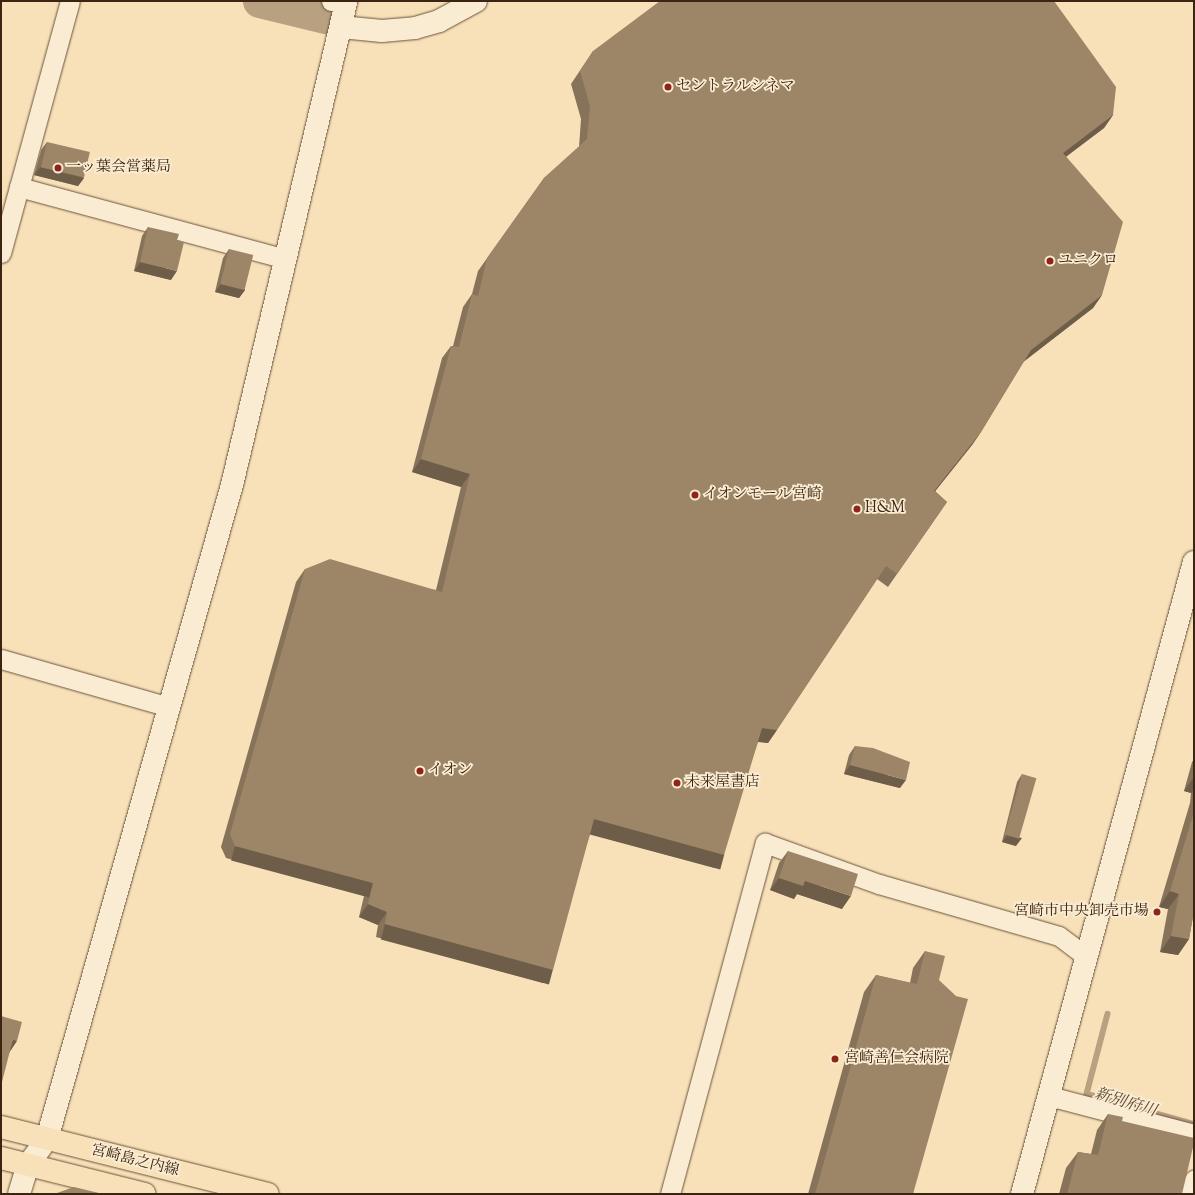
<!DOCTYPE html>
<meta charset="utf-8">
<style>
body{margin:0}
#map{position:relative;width:1195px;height:1195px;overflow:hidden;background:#f8e1b9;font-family:"Sorts Mill Goudy","Noto Serif JP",serif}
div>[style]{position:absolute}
.stream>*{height:5.5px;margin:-2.75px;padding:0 2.75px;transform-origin:2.75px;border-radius:2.75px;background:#b8a180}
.river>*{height:33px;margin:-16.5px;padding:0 16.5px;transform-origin:16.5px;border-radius:16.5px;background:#b8a180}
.roads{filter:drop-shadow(0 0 1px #6a533b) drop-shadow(0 0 1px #6a533b)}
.street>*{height:19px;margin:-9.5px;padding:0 9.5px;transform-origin:9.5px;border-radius:9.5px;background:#faecd2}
.secondary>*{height:22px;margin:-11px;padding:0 11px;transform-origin:11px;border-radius:11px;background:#faecd2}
.primary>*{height:22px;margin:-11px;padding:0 11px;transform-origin:11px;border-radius:11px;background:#f8e1b9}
.wall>*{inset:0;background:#877359}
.shaded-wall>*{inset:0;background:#6e5e49;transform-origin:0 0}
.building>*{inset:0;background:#9d8668;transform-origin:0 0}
.dots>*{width:11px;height:11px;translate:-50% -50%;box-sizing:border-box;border:2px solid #faecd2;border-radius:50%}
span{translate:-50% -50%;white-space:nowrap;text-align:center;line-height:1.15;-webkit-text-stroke:3.5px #faecd2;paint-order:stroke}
.poi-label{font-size:15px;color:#3b2411}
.left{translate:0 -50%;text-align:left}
.right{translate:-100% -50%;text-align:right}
.street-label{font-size:15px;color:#3b2411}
.water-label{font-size:16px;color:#604a32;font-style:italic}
.frame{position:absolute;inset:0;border:2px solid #3b2411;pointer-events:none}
</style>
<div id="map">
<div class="stream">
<div style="left:1108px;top:1014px;width:83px;rotate:104.7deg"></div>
<div style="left:1087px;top:1094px;width:111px;rotate:15.7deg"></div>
</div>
<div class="river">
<div style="left:259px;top:1px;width:72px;rotate:13.7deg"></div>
</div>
<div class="roads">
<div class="street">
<div style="left:331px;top:1px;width:15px;rotate:4deg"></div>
<div style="left:19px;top:187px;width:276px;rotate:15.1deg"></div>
<div style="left:1px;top:253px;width:261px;rotate:-74.7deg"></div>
<div style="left:1px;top:659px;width:175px;rotate:15.9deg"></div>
<div style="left:1049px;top:1096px;width:150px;rotate:14.7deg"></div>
<div style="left:670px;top:1194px;width:364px;rotate:-74.9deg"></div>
<div style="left:765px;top:843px;width:121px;rotate:19.8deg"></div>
<div style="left:879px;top:884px;width:187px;rotate:16.1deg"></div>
<div style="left:1059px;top:936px;width:34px;rotate:37deg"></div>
<div style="left:1190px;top:1194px;width:15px;rotate:-74deg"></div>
</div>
<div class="secondary">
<div style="left:341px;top:27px;width:41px;rotate:5.6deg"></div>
<div style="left:382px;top:31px;width:33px;rotate:-5deg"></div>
<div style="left:415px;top:28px;width:25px;rotate:-16deg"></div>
<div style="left:439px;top:21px;width:42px;rotate:-28.4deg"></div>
<div style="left:19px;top:1194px;width:30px;rotate:-73deg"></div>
<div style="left:28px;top:1165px;width:32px;rotate:-54deg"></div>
<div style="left:47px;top:1139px;width:680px;rotate:-74.21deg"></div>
<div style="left:232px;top:485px;width:497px;rotate:-76.7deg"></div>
<div style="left:1022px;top:1194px;width:655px;rotate:-74.78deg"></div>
</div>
<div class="primary">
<div style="left:1px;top:1127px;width:275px;rotate:14.1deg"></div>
<div style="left:1px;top:1158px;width:148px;rotate:14deg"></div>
</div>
</div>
<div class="wall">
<div style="clip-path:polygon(593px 51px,1113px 115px,1104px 128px,1066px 156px,1102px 295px,1093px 308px,1024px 361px,981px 432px,972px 445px,935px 491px,947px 502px,888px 587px,877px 579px,768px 743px,758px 742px,715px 868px,590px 834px,543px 983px,376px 937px,378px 925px,359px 917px,364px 896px,226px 858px,221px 847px,296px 582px,305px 569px,436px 590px,461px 487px,412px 472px,442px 358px,451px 346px,453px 346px,463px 307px,472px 294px,478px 271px,544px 178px,579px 147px,581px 119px,571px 84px)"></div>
<div style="clip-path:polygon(47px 142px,84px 178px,78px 186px,34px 175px,41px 150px)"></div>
<div style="clip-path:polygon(148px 227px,171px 280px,134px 271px,142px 236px)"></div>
<div style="clip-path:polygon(229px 249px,245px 290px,239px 298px,215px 292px,223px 258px)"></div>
<div style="clip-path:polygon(855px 746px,900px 788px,844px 774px,849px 755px)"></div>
<div style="clip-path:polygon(1194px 759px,1194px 916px,1193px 916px,1189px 939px,1178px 955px,1160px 952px,1168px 909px,1159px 907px,1190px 803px,1191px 793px,1184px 791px,1192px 762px)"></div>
<div style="clip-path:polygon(1022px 774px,1016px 846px,1002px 842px,1017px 782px)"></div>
<div style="clip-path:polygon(788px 851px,842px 909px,797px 894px,794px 899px,770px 890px,779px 863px)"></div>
<div style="clip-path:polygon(925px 951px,939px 980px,913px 1194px,808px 1194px,864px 992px,876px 975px,910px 983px,913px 968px)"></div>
<div style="clip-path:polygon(1108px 1114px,1122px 1121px,1182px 1194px,1059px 1194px,1066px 1168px,1078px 1152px,1091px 1154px,1097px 1130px)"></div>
</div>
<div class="shaded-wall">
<div style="clip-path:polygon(1113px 115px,1104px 128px,1054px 166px,1063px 153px)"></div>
<div style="clip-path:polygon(40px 167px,84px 178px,78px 186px,34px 175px)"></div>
<div style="clip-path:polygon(140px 262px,177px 271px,171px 280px,134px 271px)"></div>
<div style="clip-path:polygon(221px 284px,245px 290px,239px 298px,215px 292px)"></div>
<div style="clip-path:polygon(1102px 295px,1093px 308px,1022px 363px,1031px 350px)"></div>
<div style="clip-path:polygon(981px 432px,972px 445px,925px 504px,934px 491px)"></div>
<div style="clip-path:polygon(421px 459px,470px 474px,461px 487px,412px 472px)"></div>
<div style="clip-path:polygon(762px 728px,777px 730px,768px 743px,753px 741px)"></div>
<div style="clip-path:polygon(850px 765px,906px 780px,900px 788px,844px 774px)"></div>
<div style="clip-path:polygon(1194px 777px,1194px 789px,1191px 793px,1184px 791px)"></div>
<div style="left:594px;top:819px;width:135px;height:16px;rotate:15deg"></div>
<div style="clip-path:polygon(1007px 835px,1022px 838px,1016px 846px,1002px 842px)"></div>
<div style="left:235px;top:846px;width:143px;height:15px;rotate:15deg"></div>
<div style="clip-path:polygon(779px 878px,805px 881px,851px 896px,842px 909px,797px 894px,794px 899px,770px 890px)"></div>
<div style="clip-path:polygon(1170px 891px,1179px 894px,1168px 909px,1159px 907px)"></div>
<div style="clip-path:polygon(368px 904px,387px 912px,378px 925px,359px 917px)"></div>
<div style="left:385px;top:924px;width:174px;height:16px;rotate:15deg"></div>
<div style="clip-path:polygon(1171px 936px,1189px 939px,1178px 955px,1160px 952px)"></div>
<div style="clip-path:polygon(13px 1039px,17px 1041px,7px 1056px)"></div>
</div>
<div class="building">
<div style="clip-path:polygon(660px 1px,1054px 1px,1116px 87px,1113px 115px,1063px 153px,1123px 222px,1102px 295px,1031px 350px,981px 432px,934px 491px,947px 502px,897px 574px,886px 566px,777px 730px,762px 728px,724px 855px,594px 819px,553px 970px,385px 924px,387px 912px,368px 904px,373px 883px,235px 846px,230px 834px,305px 569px,330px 559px,442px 592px,470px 474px,421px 459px,451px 346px,459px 347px,472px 294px,478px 296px,487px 258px,544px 178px,587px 139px,590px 106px,580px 71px,593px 51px)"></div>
<div style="left:47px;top:142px;width:44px;height:26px;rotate:13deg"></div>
<div style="clip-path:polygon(148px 227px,179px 234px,177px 240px,184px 242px,177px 271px,140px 262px)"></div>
<div style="left:229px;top:249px;width:25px;height:36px;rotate:14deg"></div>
<div style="clip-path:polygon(855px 746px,873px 748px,910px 762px,906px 780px,850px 765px)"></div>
<div style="left:1022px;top:774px;width:15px;height:63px;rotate:16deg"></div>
<div style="clip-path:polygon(1194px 812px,1194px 912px,1189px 939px,1171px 936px,1179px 894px,1170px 891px)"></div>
<div style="clip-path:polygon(788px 851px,858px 874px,851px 896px,805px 881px,803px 886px,779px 878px)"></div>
<div style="clip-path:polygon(925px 951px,945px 956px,939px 980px,956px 996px,968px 999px,913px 1194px,815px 1194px,876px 975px,917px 984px)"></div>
<div style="clip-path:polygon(1px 1016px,22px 1022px,17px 1041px,13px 1039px,2px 1082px,1px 1082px)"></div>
<div style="clip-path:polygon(1108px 1114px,1123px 1117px,1122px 1121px,1194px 1138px,1194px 1143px,1182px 1194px,1067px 1194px,1078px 1152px,1098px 1155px)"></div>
<div style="clip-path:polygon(74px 1187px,103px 1194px,54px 1194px)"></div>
</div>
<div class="dots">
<div style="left:668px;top:87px;background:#8f2418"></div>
<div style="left:58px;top:168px;background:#8f2418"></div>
<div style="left:1050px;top:261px;background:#8f2418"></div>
<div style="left:695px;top:495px;background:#8f2418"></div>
<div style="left:857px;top:509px;background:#8f2418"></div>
<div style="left:420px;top:771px;background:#8f2418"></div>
<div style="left:677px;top:783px;background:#8f2418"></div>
<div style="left:1157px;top:912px;background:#8f2418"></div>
<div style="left:835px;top:1059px;background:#8f2418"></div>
</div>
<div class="poi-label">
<span class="left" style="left:676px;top:87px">セントラルシネマ</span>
<span class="left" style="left:66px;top:168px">一ッ葉会営薬局</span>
<span class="left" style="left:1058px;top:261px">ユニクロ</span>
<span class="left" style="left:703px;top:495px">イオンモール宮崎</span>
<span class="left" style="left:865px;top:509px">H&amp;M</span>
<span class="left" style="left:428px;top:771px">イオン</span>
<span class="left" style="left:685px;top:783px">未来屋書店</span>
<span class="right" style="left:1149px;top:912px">宮崎市中央卸売市場</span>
<span class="left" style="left:844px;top:1059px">宮崎善仁会病院</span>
</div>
<div class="street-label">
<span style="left:135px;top:1161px;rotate:14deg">宮崎島之内線</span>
</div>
<div class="water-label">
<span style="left:1125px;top:1104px;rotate:17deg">新別府川</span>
</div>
<div class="frame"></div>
</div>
